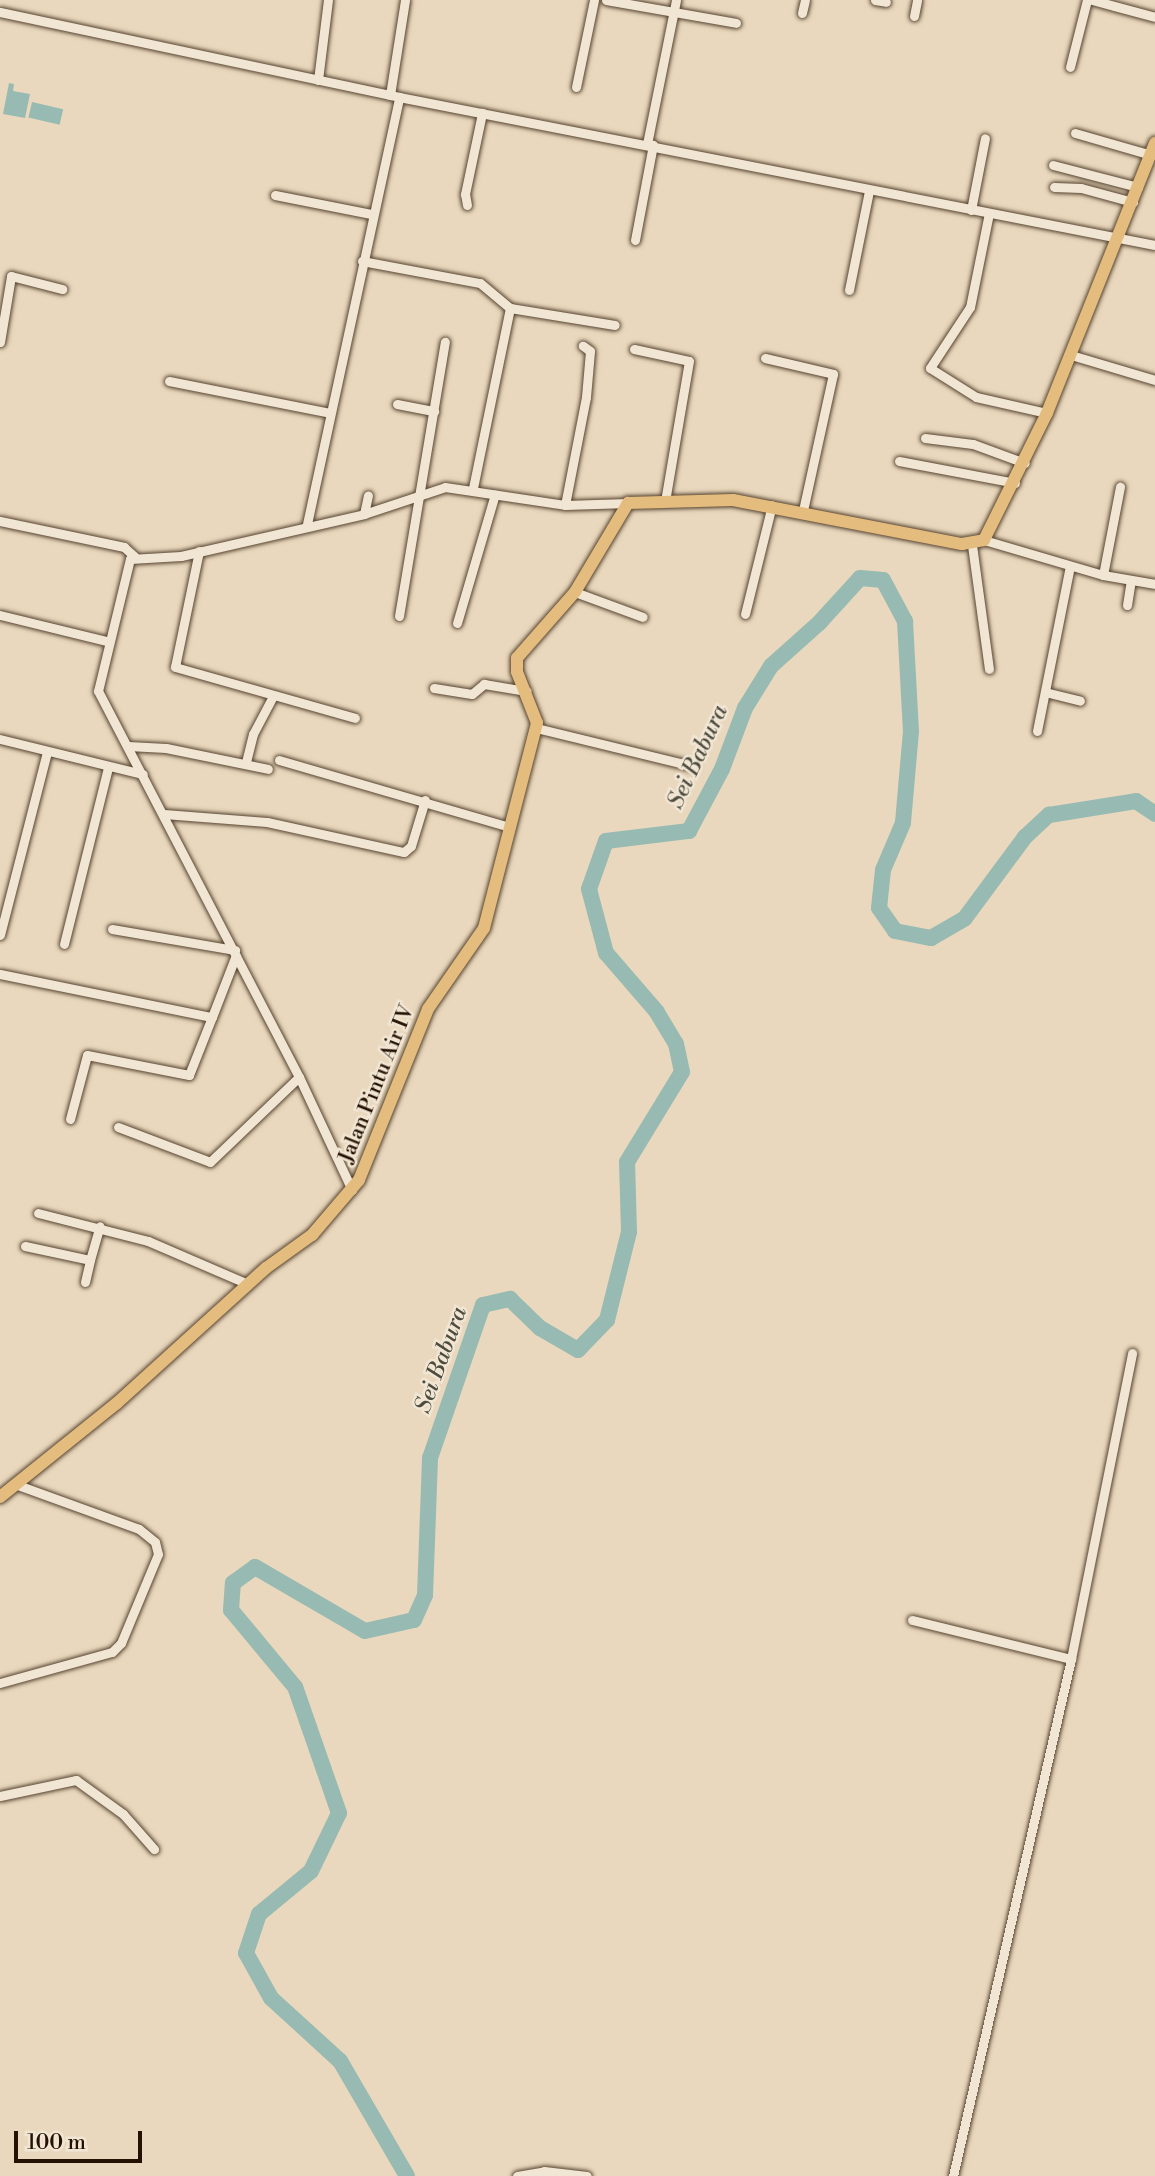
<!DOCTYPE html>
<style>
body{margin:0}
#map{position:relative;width:1155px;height:2176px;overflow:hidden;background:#e9d8bd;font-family:"Libre Bodoni",serif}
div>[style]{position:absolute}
.water>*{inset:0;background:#97bab2;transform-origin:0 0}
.river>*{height:16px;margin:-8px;padding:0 8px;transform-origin:8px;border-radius:8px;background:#97bab2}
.roads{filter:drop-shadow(0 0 2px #564330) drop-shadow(0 0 2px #564330)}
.minor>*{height:9px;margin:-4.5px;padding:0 4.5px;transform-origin:4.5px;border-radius:4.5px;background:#f1e6d4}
.major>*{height:12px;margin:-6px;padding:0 6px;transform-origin:6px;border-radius:6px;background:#e4bc7e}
span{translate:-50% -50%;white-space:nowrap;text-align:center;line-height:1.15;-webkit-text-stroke:5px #f1e6d4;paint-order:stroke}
.street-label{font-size:21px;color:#251101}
.water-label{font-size:23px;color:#4d4c3f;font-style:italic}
.scale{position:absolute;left:14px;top:2131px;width:128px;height:32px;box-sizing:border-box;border:4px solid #251101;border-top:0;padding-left:9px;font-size:21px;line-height:24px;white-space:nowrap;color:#251101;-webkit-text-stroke:5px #f1e6d4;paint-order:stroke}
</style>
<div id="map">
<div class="water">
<div style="clip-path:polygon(9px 83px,14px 84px,13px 91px,30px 94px,25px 118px,3px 114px)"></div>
<div style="left:32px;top:102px;width:32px;height:16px;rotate:13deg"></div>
</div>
<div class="river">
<div style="left:407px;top:2176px;width:133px;rotate:-120.2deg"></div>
<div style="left:340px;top:2061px;width:93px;rotate:-137.6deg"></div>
<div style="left:271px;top:1998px;width:51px;rotate:-119.1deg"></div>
<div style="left:246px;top:1953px;width:41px;rotate:-71.6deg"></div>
<div style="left:259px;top:1914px;width:67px;rotate:-39.6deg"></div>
<div style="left:311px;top:1871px;width:64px;rotate:-64.2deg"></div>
<div style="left:339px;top:1813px;width:133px;rotate:-109.2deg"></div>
<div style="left:295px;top:1687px;width:100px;rotate:-129.7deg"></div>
<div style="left:231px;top:1610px;width:27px;rotate:-86deg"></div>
<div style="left:233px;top:1583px;width:27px;rotate:-36deg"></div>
<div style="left:255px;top:1567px;width:127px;rotate:30.2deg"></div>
<div style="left:365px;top:1631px;width:50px;rotate:-12.7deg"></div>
<div style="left:414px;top:1620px;width:27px;rotate:-66deg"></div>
<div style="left:425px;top:1595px;width:137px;rotate:-87.9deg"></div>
<div style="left:430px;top:1458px;width:162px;rotate:-70.9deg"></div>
<div style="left:483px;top:1305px;width:28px;rotate:-13deg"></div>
<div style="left:510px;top:1299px;width:42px;rotate:44deg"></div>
<div style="left:540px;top:1328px;width:44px;rotate:30.1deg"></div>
<div style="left:578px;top:1350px;width:42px;rotate:-46deg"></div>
<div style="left:607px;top:1320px;width:91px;rotate:-76deg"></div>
<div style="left:629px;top:1232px;width:70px;rotate:-91.6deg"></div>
<div style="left:627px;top:1162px;width:105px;rotate:-58.6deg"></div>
<div style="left:682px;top:1072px;width:29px;rotate:-102deg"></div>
<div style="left:676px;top:1044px;width:37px;rotate:-121deg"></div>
<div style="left:657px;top:1012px;width:78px;rotate:-130.8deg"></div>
<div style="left:606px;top:953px;width:66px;rotate:-104.9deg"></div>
<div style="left:589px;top:889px;width:51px;rotate:-70.5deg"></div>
<div style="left:606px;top:841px;width:84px;rotate:-6.9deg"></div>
<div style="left:689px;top:831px;width:70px;rotate:-62deg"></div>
<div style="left:722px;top:769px;width:65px;rotate:-69.3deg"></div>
<div style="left:745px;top:708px;width:49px;rotate:-58.2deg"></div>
<div style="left:771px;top:666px;width:66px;rotate:-41.9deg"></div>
<div style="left:820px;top:622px;width:59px;rotate:-47.7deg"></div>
<div style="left:860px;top:578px;width:23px;rotate:5deg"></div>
<div style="left:883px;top:580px;width:47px;rotate:61.8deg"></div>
<div style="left:905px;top:621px;width:110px;rotate:86.9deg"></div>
<div style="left:911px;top:731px;width:92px;rotate:95deg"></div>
<div style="left:903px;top:823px;width:51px;rotate:113.1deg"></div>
<div style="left:883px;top:870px;width:38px;rotate:96deg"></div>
<div style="left:879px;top:908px;width:28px;rotate:55deg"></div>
<div style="left:895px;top:931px;width:37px;rotate:11deg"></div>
<div style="left:931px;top:938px;width:39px;rotate:-30deg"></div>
<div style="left:965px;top:918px;width:101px;rotate:-53.5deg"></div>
<div style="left:1025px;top:837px;width:33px;rotate:-43deg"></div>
<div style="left:1049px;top:815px;width:88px;rotate:-9.1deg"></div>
<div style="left:1136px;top:801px;width:23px;rotate:34deg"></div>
</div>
<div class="roads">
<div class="minor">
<div style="left:606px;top:0;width:132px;rotate:10deg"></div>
<div style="left:875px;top:0;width:11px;rotate:10deg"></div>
<div style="left:1092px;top:0;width:65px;rotate:15.1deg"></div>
<div style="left:0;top:12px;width:408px;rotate:12deg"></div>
<div style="left:399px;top:97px;width:770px;rotate:11.08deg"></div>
<div style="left:802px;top:13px;width:13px;rotate:-77deg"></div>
<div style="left:914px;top:16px;width:16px;rotate:-79deg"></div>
<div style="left:1070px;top:67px;width:69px;rotate:-75.8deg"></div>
<div style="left:318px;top:80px;width:81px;rotate:-82.9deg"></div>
<div style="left:576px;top:87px;width:89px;rotate:-78.3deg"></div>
<div style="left:390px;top:95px;width:96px;rotate:-81deg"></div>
<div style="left:1075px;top:133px;width:79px;rotate:16.1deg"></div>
<div style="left:647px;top:144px;width:147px;rotate:-78.6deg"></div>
<div style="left:1053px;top:165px;width:88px;rotate:14.5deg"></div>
<div style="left:1054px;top:187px;width:27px;rotate:2deg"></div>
<div style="left:1081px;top:188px;width:54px;rotate:15.1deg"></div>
<div style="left:275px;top:195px;width:98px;rotate:11.2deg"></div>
<div style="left:467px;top:205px;width:11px;rotate:-100deg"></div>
<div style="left:465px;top:194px;width:83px;rotate:-78.1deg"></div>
<div style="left:971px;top:210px;width:73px;rotate:-79deg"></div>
<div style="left:989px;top:213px;width:96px;rotate:101.4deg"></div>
<div style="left:970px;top:307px;width:73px;rotate:123.3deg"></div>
<div style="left:930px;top:368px;width:54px;rotate:32.2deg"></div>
<div style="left:976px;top:397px;width:73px;rotate:12.7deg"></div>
<div style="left:635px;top:240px;width:97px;rotate:-79.3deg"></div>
<div style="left:362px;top:261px;width:120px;rotate:10.6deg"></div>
<div style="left:480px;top:283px;width:39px;rotate:40deg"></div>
<div style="left:510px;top:308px;width:106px;rotate:9.2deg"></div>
<div style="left:849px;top:290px;width:101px;rotate:-78.6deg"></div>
<div style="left:0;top:342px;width:67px;rotate:-80.5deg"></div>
<div style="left:11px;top:276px;width:53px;rotate:14.3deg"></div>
<div style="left:634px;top:349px;width:56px;rotate:12.3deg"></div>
<div style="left:689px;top:361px;width:142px;rotate:99.7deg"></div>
<div style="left:1071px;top:355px;width:88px;rotate:16.6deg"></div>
<div style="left:765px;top:358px;width:70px;rotate:13.2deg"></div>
<div style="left:833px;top:374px;width:139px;rotate:102.4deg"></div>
<div style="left:169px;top:381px;width:164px;rotate:11.2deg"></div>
<div style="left:397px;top:404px;width:38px;rotate:11deg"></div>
<div style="left:925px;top:438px;width:48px;rotate:7.1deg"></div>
<div style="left:973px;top:444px;width:55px;rotate:20.1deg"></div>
<div style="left:899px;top:461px;width:118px;rotate:10.7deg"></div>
<div style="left:473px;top:488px;width:184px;rotate:-78.4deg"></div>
<div style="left:565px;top:505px;width:110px;rotate:-79deg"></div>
<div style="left:586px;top:397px;width:46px;rotate:-85deg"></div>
<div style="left:590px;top:351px;width:9px;rotate:-144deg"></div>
<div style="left:364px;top:514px;width:19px;rotate:-78deg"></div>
<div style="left:0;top:521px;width:127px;rotate:11.8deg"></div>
<div style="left:124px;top:547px;width:15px;rotate:42deg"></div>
<div style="left:307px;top:524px;width:437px;rotate:-77.8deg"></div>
<div style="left:984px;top:540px;width:124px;rotate:16.4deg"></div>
<div style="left:1103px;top:575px;width:53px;rotate:9.8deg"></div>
<div style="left:972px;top:545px;width:125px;rotate:82.2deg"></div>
<div style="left:199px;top:551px;width:118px;rotate:101.7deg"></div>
<div style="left:175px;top:667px;width:187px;rotate:15.8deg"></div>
<div style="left:1103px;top:575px;width:90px;rotate:-79.1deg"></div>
<div style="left:575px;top:592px;width:72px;rotate:20.2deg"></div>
<div style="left:1127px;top:605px;width:25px;rotate:-81deg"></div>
<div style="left:745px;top:614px;width:112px;rotate:-76.1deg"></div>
<div style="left:0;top:615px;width:110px;rotate:13.7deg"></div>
<div style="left:399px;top:616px;width:278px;rotate:-80.5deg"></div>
<div style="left:457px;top:623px;width:134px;rotate:-73.6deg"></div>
<div style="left:434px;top:688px;width:38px;rotate:9deg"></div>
<div style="left:472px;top:694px;width:16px;rotate:-40deg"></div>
<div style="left:484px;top:684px;width:43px;rotate:9.5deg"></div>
<div style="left:1045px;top:692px;width:36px;rotate:14deg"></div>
<div style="left:536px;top:728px;width:161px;rotate:13.7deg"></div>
<div style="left:1037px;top:731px;width:168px;rotate:-78.7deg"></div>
<div style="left:0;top:739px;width:147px;rotate:13.8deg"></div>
<div style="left:128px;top:746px;width:38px;rotate:3deg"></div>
<div style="left:166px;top:748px;width:104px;rotate:11.6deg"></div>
<div style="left:279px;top:760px;width:241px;rotate:16.2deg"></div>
<div style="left:246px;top:762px;width:29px;rotate:-76deg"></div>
<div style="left:253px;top:734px;width:41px;rotate:-62.2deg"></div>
<div style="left:164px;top:814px;width:103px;rotate:4.4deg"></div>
<div style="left:267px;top:822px;width:140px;rotate:12.4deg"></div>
<div style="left:404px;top:852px;width:9px;rotate:-41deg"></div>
<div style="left:411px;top:846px;width:48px;rotate:-73.1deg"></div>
<div style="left:112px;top:929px;width:125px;rotate:9.7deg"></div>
<div style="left:0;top:935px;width:189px;rotate:-75.6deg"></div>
<div style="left:64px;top:944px;width:181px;rotate:-76deg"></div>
<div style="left:0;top:974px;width:216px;rotate:11.5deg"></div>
<div style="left:212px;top:1017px;width:66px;rotate:-68.8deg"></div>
<div style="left:70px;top:1119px;width:66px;rotate:-75.1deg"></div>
<div style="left:87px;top:1055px;width:104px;rotate:11.1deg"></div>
<div style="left:189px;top:1075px;width:62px;rotate:-68.4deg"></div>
<div style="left:118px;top:1127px;width:98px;rotate:20.8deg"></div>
<div style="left:210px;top:1162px;width:123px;rotate:-43.7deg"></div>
<div style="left:352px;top:1190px;width:125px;rotate:-115.1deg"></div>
<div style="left:299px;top:1077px;width:435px;rotate:-117.5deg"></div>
<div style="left:98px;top:691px;width:136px;rotate:-76.4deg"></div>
<div style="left:130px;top:559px;width:51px;rotate:-3.4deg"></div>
<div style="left:181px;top:556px;width:188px;rotate:-12.9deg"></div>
<div style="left:364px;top:514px;width:85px;rotate:-18.4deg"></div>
<div style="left:445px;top:487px;width:121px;rotate:8.5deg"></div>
<div style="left:565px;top:505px;width:63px;rotate:-1.8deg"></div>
<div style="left:38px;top:1213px;width:114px;rotate:14.3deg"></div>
<div style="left:148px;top:1241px;width:109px;rotate:23.3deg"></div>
<div style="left:25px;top:1246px;width:66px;rotate:12.2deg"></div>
<div style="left:90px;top:1260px;width:35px;rotate:-74deg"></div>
<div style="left:85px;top:1282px;width:23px;rotate:-77deg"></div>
<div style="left:912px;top:1620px;width:164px;rotate:13.8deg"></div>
<div style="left:0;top:1683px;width:116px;rotate:-15.5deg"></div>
<div style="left:112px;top:1652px;width:13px;rotate:-45deg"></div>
<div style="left:121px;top:1643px;width:96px;rotate:-67.4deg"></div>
<div style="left:158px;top:1554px;width:12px;rotate:-104deg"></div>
<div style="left:155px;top:1542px;width:21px;rotate:-141deg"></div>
<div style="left:139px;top:1529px;width:132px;rotate:-160.1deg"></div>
<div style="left:0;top:1796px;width:78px;rotate:-11.9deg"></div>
<div style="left:76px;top:1780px;width:58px;rotate:35.9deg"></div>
<div style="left:123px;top:1814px;width:47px;rotate:48.5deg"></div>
<div style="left:517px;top:2176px;width:27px;rotate:-10deg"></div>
<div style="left:544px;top:2171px;width:43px;rotate:6.6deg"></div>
<div style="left:953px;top:2176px;width:530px;rotate:-77.14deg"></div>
<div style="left:1071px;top:1659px;width:312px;rotate:-78.7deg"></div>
</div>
<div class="major">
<div style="left:0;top:1497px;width:150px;rotate:-38.8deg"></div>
<div style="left:117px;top:1403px;width:201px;rotate:-42.2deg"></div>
<div style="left:266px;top:1268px;width:57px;rotate:-35.7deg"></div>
<div style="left:312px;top:1235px;width:72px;rotate:-49.5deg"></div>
<div style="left:359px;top:1180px;width:184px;rotate:-68deg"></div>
<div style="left:428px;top:1009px;width:98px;rotate:-55.3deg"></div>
<div style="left:484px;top:928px;width:212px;rotate:-75.5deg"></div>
<div style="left:537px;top:723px;width:55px;rotate:-111.4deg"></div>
<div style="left:517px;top:672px;width:14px;rotate:-90deg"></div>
<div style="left:517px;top:658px;width:88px;rotate:-48.7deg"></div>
<div style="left:575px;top:592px;width:104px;rotate:-59.2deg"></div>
<div style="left:628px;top:503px;width:105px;rotate:-1.6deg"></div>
<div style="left:733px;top:500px;width:233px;rotate:10.9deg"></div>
<div style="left:962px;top:544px;width:22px;rotate:-10deg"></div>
<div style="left:984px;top:540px;width:142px;rotate:-63.6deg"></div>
<div style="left:1047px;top:413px;width:291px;rotate:-68.2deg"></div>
</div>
</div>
<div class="street-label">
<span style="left:377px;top:1084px;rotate:-68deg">Jalan Pintu Air IV</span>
</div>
<div class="water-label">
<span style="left:698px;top:757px;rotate:-65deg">Sei Babura</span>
<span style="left:441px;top:1360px;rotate:-70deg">Sei Babura</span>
</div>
<div class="scale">100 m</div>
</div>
